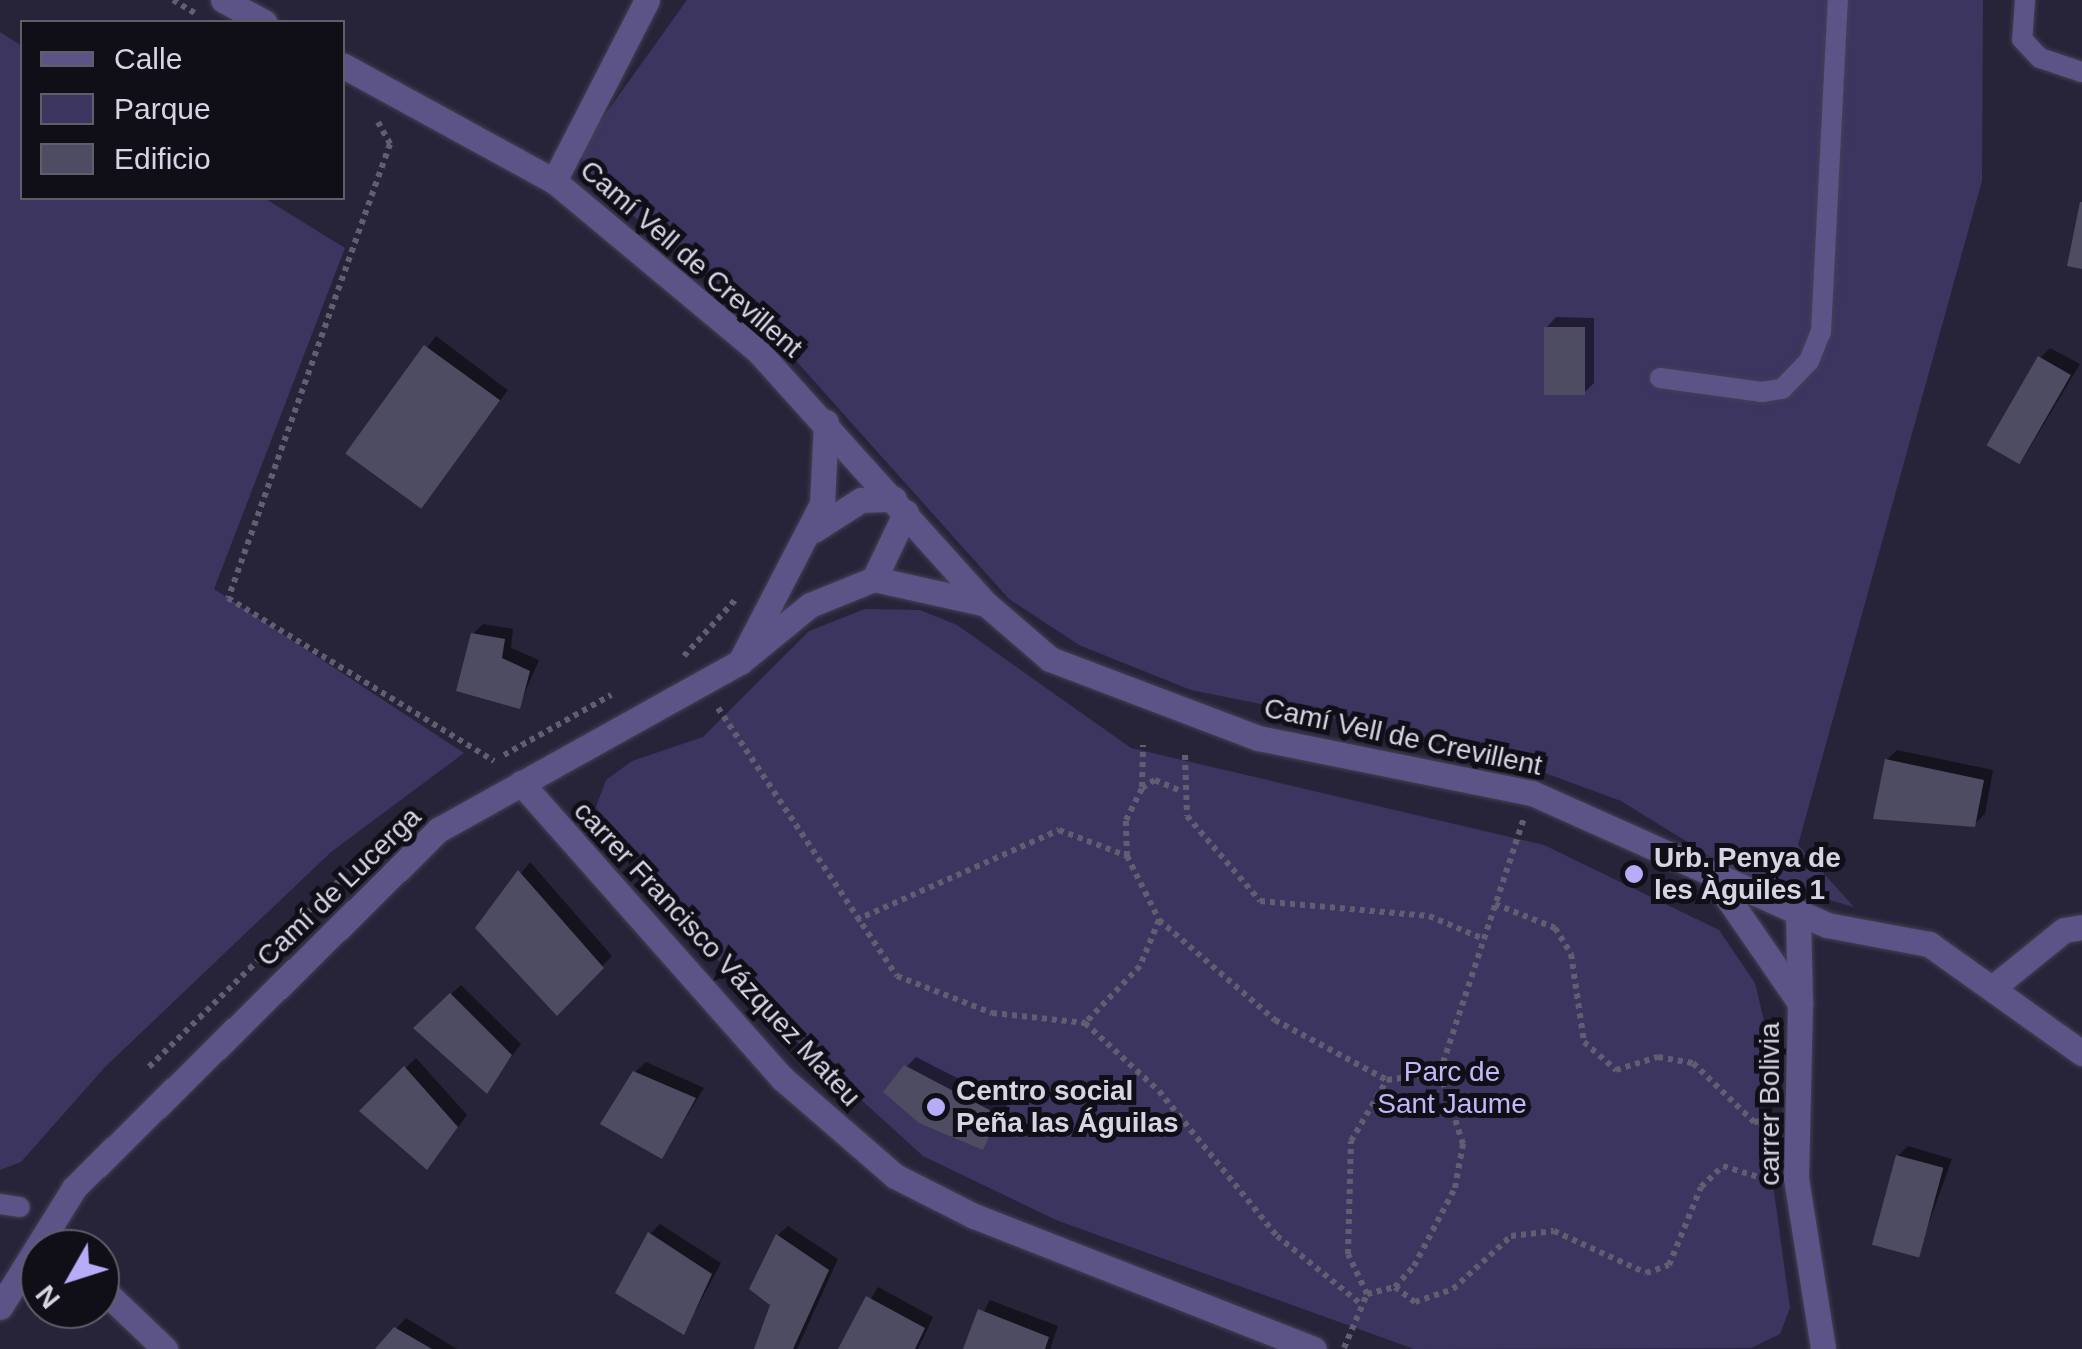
<!DOCTYPE html>
<meta charset="utf-8">
<style>
body{margin:0}
#map{position:relative;width:2082px;height:1349px;overflow:hidden;background:#272439;font-family:Arial,sans-serif}
div>[style]{position:absolute}
.green>*{inset:0;background:#3c3560}
.shadow>*{inset:0;background:#0007;transform-origin:0 0}
.building>*{inset:0;background:#4e4c62;transform-origin:0 0}
.path>*{height:6px;margin-top:-3px;transform-origin:0;background:repeating-linear-gradient(90deg,#615e71 0 5px,transparent 0 10px)}
.roads{filter:drop-shadow(0 0 2px #434054) drop-shadow(0 0 2px #434054)}
.service>*{height:20px;margin:-10px;padding:0 10px;transform-origin:10px;border-radius:10px;background:#5c5487}
.minor>*{height:25px;margin:-12.5px;padding:0 12.5px;transform-origin:12.5px;border-radius:12.5px;background:#5c5487}
.tertiary>*{height:25px;margin:-12.5px;padding:0 12.5px;transform-origin:12.5px;border-radius:12.5px;background:#5c5487}
.dots>*{width:28px;height:28px;translate:-50% -50%;box-sizing:border-box;border:5px solid #100f18;border-radius:50%}
span{translate:-50% -50%;white-space:nowrap;text-align:center;line-height:1.15;-webkit-text-stroke:10px #100f18;paint-order:stroke}
.street-label{font-size:28px;color:#d6d5e3}
.poi-label{font-size:28px;color:#d6d5e3;font-weight:700}
.left{translate:0 -50%;text-align:left}
.park-label{font-size:28px;color:#c0b8f8}
.legend{position:absolute;left:20px;top:20px;width:325px;height:180px;box-sizing:border-box;background:#100f18;border:2px solid #5f5e69;margin:0;padding:12px 18px;list-style:none;font-size:30px;color:#d6d5e3}
.legend li{display:flex;align-items:center;gap:20px;height:50px}
.legend b{width:50px;border:2px solid #5f5e69}
.north{position:absolute;left:20px;top:1229px;width:100px;height:100px;box-sizing:border-box;background:#100f18;border:2px solid #5f5e69;border-radius:50%;rotate:231deg;font-size:28px;font-weight:700;line-height:40px;text-align:center;color:#d6d5e3}
.north::after{content:'';display:block;margin:auto;width:35px;height:45px;background:#b6acf8;clip-path:polygon(50% 0,100% 100%,50% 72%,0 100%)}
</style>
<div id="map">
<div class="green">
<div style="clip-path:polygon(687px 0,1983px 0,1982px 181px,1798px 845px,1854px 907px,1739px 874px,1621px 801px,1474px 747px,1191px 690px,1079px 645px,1009px 599px,772px 334px,589px 178px,579px 151px)"></div>
<div style="clip-path:polygon(0 32px,22px 46px,22px 198px,264px 198px,345px 248px,214px 589px,464px 753px,331px 852px,105px 1067px,21px 1162px,0 1170px)"></div>
<div style="clip-path:polygon(865px 609px,920px 610px,957px 625px,1131px 748px,1544px 845px,1719px 930px,1755px 983px,1766px 1029px,1765px 1126px,1790px 1308px,1780px 1334px,1751px 1348px,1414px 1349px,1056px 1220px,923px 1156px,768px 1015px,610px 842px,596px 807px,606px 780px,632px 761px,703px 737px,809px 631px)"></div>
</div>
<div class="shadow">
<div style="clip-path:polygon(1556px 317px,1594px 318px,1594px 383px,1584px 393px,1546px 328px)"></div>
<div style="left:436px;top:336px;width:90px;height:145px;rotate:37deg"></div>
<div style="clip-path:polygon(2050px 348px,2080px 364px,2021px 462px,2040px 358px)"></div>
<div style="clip-path:polygon(483px 624px,513px 629px,511px 648px,539px 660px,519px 706px,473px 634px)"></div>
<div style="clip-path:polygon(1897px 750px,1993px 770px,1985px 814px,1974px 824px,1887px 760px)"></div>
<div style="clip-path:polygon(530px 862px,612px 956px,557px 1012px,478px 928px)"></div>
<div style="clip-path:polygon(461px 985px,521px 1044px,487px 1090px,416px 1027px)"></div>
<div style="clip-path:polygon(916px 1057px,1008px 1104px,982px 1146px,906px 1067px)"></div>
<div style="clip-path:polygon(416px 1058px,467px 1115px,436px 1157px,362px 1111px)"></div>
<div style="clip-path:polygon(646px 1062px,704px 1088px,662px 1156px,635px 1072px)"></div>
<div style="clip-path:polygon(1908px 1146px,1952px 1159px,1917px 1256px,1898px 1156px)"></div>
<div style="clip-path:polygon(660px 1224px,721px 1263px,684px 1332px,650px 1234px)"></div>
<div style="clip-path:polygon(788px 1226px,838px 1259px,797px 1349px,757px 1349px,773px 1304px,778px 1235px)"></div>
<div style="clip-path:polygon(878px 1287px,933px 1317px,918px 1349px,841px 1349px)"></div>
<div style="clip-path:polygon(990px 1300px,1058px 1326px,1050px 1349px,965px 1349px)"></div>
<div style="clip-path:polygon(406px 1318px,457px 1349px,378px 1349px)"></div>
</div>
<div class="building">
<div style="clip-path:polygon(2080px 202px,2082px 202px,2082px 269px,2067px 266px)"></div>
<div style="left:1544px;top:327px;width:41px;height:68px"></div>
<div style="left:424px;top:345px;width:94px;height:134px;rotate:36deg"></div>
<div style="left:2038px;top:356px;width:38px;height:103px;rotate:30deg"></div>
<div style="clip-path:polygon(471px 633px,505px 639px,502px 658px,530px 671px,520px 709px,456px 691px)"></div>
<div style="clip-path:polygon(1885px 759px,1984px 780px,1975px 827px,1873px 819px)"></div>
<div style="clip-path:polygon(518px 870px,604px 968px,557px 1016px,475px 928px)"></div>
<div style="clip-path:polygon(450px 993px,512px 1055px,487px 1094px,413px 1028px)"></div>
<div style="clip-path:polygon(904px 1065px,999px 1115px,983px 1150px,919px 1123px,883px 1092px)"></div>
<div style="clip-path:polygon(404px 1066px,458px 1127px,427px 1170px,359px 1111px)"></div>
<div style="clip-path:polygon(633px 1071px,696px 1098px,662px 1159px,600px 1124px)"></div>
<div style="left:1896px;top:1155px;width:49px;height:93px;rotate:15deg"></div>
<div style="clip-path:polygon(648px 1232px,712px 1274px,684px 1335px,615px 1293px)"></div>
<div style="clip-path:polygon(776px 1234px,829px 1270px,793px 1349px,754px 1349px,770px 1305px,749px 1289px)"></div>
<div style="clip-path:polygon(866px 1296px,925px 1328px,915px 1349px,838px 1349px)"></div>
<div style="clip-path:polygon(978px 1309px,1049px 1337px,1045px 1349px,963px 1349px)"></div>
<div style="clip-path:polygon(394px 1327px,432px 1349px,375px 1349px)"></div>
</div>
<div class="path">
<div style="left:173px;top:0;width:29px;rotate:31deg"></div>
<div style="left:378px;top:122px;width:25px;rotate:61deg"></div>
<div style="left:390px;top:144px;width:482px;rotate:109.6deg"></div>
<div style="left:228px;top:598px;width:312px;rotate:31.5deg"></div>
<div style="left:684px;top:656px;width:77px;rotate:-47.6deg"></div>
<div style="left:718px;top:708px;width:322px;rotate:56.3deg"></div>
<div style="left:897px;top:976px;width:102px;rotate:21.3deg"></div>
<div style="left:992px;top:1013px;width:94px;rotate:6.1deg"></div>
<div style="left:1085px;top:1023px;width:100px;rotate:42.6deg"></div>
<div style="left:1159px;top:1091px;width:187px;rotate:50.9deg"></div>
<div style="left:1277px;top:1236px;width:108px;rotate:39deg"></div>
<div style="left:504px;top:755px;width:123px;rotate:-29.3deg"></div>
<div style="left:1185px;top:755px;width:61px;rotate:88.1deg"></div>
<div style="left:1187px;top:816px;width:112px;rotate:49.3deg"></div>
<div style="left:1260px;top:901px;width:170px;rotate:5.1deg"></div>
<div style="left:1429px;top:916px;width:60px;rotate:22.7deg"></div>
<div style="left:1142px;top:787px;width:42px;rotate:-88.6deg"></div>
<div style="left:1127px;top:856px;width:36px;rotate:-92deg"></div>
<div style="left:1126px;top:820px;width:36px;rotate:-63deg"></div>
<div style="left:1142px;top:788px;width:15px;rotate:-32deg"></div>
<div style="left:1155px;top:780px;width:28px;rotate:23deg"></div>
<div style="left:1495px;top:904px;width:65px;rotate:21.8deg"></div>
<div style="left:1555px;top:928px;width:31px;rotate:58deg"></div>
<div style="left:1571px;top:954px;width:89px;rotate:81.6deg"></div>
<div style="left:1584px;top:1042px;width:43px;rotate:41.2deg"></div>
<div style="left:1616px;top:1070px;width:44px;rotate:-17.2deg"></div>
<div style="left:1658px;top:1057px;width:36px;rotate:10deg"></div>
<div style="left:1693px;top:1063px;width:85px;rotate:44deg"></div>
<div style="left:1754px;top:1122px;width:16px;rotate:-7deg"></div>
<div style="left:856px;top:920px;width:222px;rotate:-23.9deg"></div>
<div style="left:1059px;top:830px;width:73px;rotate:20.9deg"></div>
<div style="left:1127px;top:856px;width:72px;rotate:63.4deg"></div>
<div style="left:1159px;top:920px;width:50px;rotate:112.4deg"></div>
<div style="left:1140px;top:966px;width:79px;rotate:134deg"></div>
<div style="left:1159px;top:920px;width:153px;rotate:40.8deg"></div>
<div style="left:1275px;top:1020px;width:127px;rotate:28.2deg"></div>
<div style="left:149px;top:1067px;width:293px;rotate:-44.4deg"></div>
<div style="left:1395px;top:1287px;width:25px;rotate:37deg"></div>
<div style="left:1415px;top:1302px;width:40px;rotate:-18.9deg"></div>
<div style="left:1453px;top:1289px;width:79px;rotate:-42.4deg"></div>
<div style="left:1511px;top:1236px;width:43px;rotate:-6.6deg"></div>
<div style="left:1554px;top:1231px;width:101px;rotate:24.5deg"></div>
<div style="left:1646px;top:1273px;width:24px;rotate:-19deg"></div>
<div style="left:1669px;top:1265px;width:84px;rotate:-67.7deg"></div>
<div style="left:1701px;top:1187px;width:30px;rotate:-44deg"></div>
<div style="left:1723px;top:1166px;width:50px;rotate:17.4deg"></div>
<div style="left:1367px;top:1294px;width:44px;rotate:-115.4deg"></div>
<div style="left:1348px;top:1254px;width:113px;rotate:-88.5deg"></div>
<div style="left:1351px;top:1141px;width:71px;rotate:-59.5deg"></div>
<div style="left:1387px;top:1080px;width:54px;rotate:-8.6deg"></div>
<div style="left:1344px;top:1348px;width:59px;rotate:-66.9deg"></div>
<div style="left:1367px;top:1294px;width:29px;rotate:-14deg"></div>
<div style="left:1395px;top:1287px;width:28px;rotate:-48deg"></div>
<div style="left:1414px;top:1266px;width:88px;rotate:-62.3deg"></div>
<div style="left:1455px;top:1188px;width:45px;rotate:-79.7deg"></div>
<div style="left:1463px;top:1144px;width:76px;rotate:-107.7deg"></div>
<div style="left:1440px;top:1072px;width:268px;rotate:-71.7deg"></div>
</div>
<div class="roads">
<div class="service">
<div style="left:2025px;top:0;width:39px;rotate:94deg"></div>
<div style="left:2022px;top:39px;width:26px;rotate:47deg"></div>
<div style="left:2040px;top:58px;width:44px;rotate:18.4deg"></div>
<div style="left:1660px;top:378px;width:103px;rotate:7.8deg"></div>
<div style="left:1762px;top:392px;width:20px;rotate:-9deg"></div>
<div style="left:1782px;top:389px;width:39px;rotate:-46deg"></div>
<div style="left:1809px;top:361px;width:31px;rotate:-68deg"></div>
<div style="left:1821px;top:332px;width:332px;rotate:-87.1deg"></div>
<div style="left:0;top:1204px;width:20px;rotate:9deg"></div>
</div>
<div class="minor">
<div style="left:554px;top:181px;width:203px;rotate:-62.8deg"></div>
<div style="left:814px;top:530px;width:56px;rotate:-32.6deg"></div>
<div style="left:861px;top:500px;width:33px;rotate:-2deg"></div>
<div style="left:521px;top:783px;width:395px;rotate:48.5deg"></div>
<div style="left:783px;top:1079px;width:148px;rotate:40.9deg"></div>
<div style="left:895px;top:1176px;width:89px;rotate:26.9deg"></div>
<div style="left:974px;top:1216px;width:365px;rotate:21.4deg"></div>
<div style="left:1718px;top:884px;width:145px;rotate:55.4deg"></div>
<div style="left:1800px;top:1003px;width:175px;rotate:91.3deg"></div>
<div style="left:1796px;top:1178px;width:173px;rotate:81deg"></div>
<div style="left:1996px;top:985px;width:87px;rotate:-39deg"></div>
<div style="left:2064px;top:930px;width:18px;rotate:-9deg"></div>
<div style="left:100px;top:1287px;width:90px;rotate:43.6deg"></div>
<div style="left:0;top:1307px;width:140px;rotate:-58.1deg"></div>
<div style="left:74px;top:1188px;width:511px;rotate:-44.52deg"></div>
<div style="left:438px;top:830px;width:346px;rotate:-29.1deg"></div>
<div style="left:740px;top:662px;width:178px;rotate:-62.6deg"></div>
<div style="left:822px;top:504px;width:82px;rotate:-87.2deg"></div>
</div>
<div class="tertiary">
<div style="left:223px;top:0;width:47px;rotate:28.2deg"></div>
<div style="left:342px;top:65px;width:242px;rotate:28.7deg"></div>
<div style="left:554px;top:181px;width:266px;rotate:39.8deg"></div>
<div style="left:758px;top:351px;width:341px;rotate:48deg"></div>
<div style="left:986px;top:604px;width:84px;rotate:40.7deg"></div>
<div style="left:1050px;top:659px;width:222px;rotate:20.8deg"></div>
<div style="left:1258px;top:738px;width:279px;rotate:11.4deg"></div>
<div style="left:1532px;top:793px;width:323px;rotate:24.1deg"></div>
<div style="left:1827px;top:925px;width:104px;rotate:10.6deg"></div>
<div style="left:1929px;top:944px;width:188px;rotate:35.5deg"></div>
<div style="left:874px;top:579px;width:74px;rotate:-64.5deg"></div>
<div style="left:740px;top:662px;width:90px;rotate:-39.2deg"></div>
<div style="left:810px;top:605px;width:69px;rotate:-22.1deg"></div>
<div style="left:874px;top:579px;width:111px;rotate:12.5deg"></div>
<div style="left:1798px;top:914px;width:89px;rotate:88.7deg"></div>
</div>
</div>
<div class="dots">
<div style="left:1634px;top:874px;background:#b6acf8"></div>
<div style="left:936px;top:1107px;background:#b6acf8"></div>
</div>
<div class="street-label">
<span style="left:691px;top:259px;rotate:41deg">Camí Vell de Crevillent</span>
<span style="left:1403px;top:737px;rotate:12deg">Camí Vell de Crevillent</span>
<span style="left:339px;top:887px;rotate:-44deg">Camí de Lucerga</span>
<span style="left:717px;top:954px;rotate:47deg">carrer Francisco Vázquez Mateu</span>
<span style="left:1770px;top:1104px;rotate:-90deg">carrer Bolivia</span>
</div>
<div class="poi-label">
<span class="left" style="left:1654px;top:874px">Urb. Penya de<br>les Àguiles 1</span>
<span class="left" style="left:956px;top:1107px">Centro social<br>Peña las Águilas</span>
</div>
<div class="park-label">
<span style="left:1452px;top:1088px">Parc de<br>Sant Jaume</span>
</div>
<ul class="legend">
<li><b style="height:12px;background:#5c5487"></b>Calle</li>
<li><b style="height:28px;background:#3c3560"></b>Parque</li>
<li><b style="height:28px;background:#4e4c62"></b>Edificio</li>
</ul>
<div class="north">N</div>
</div>
